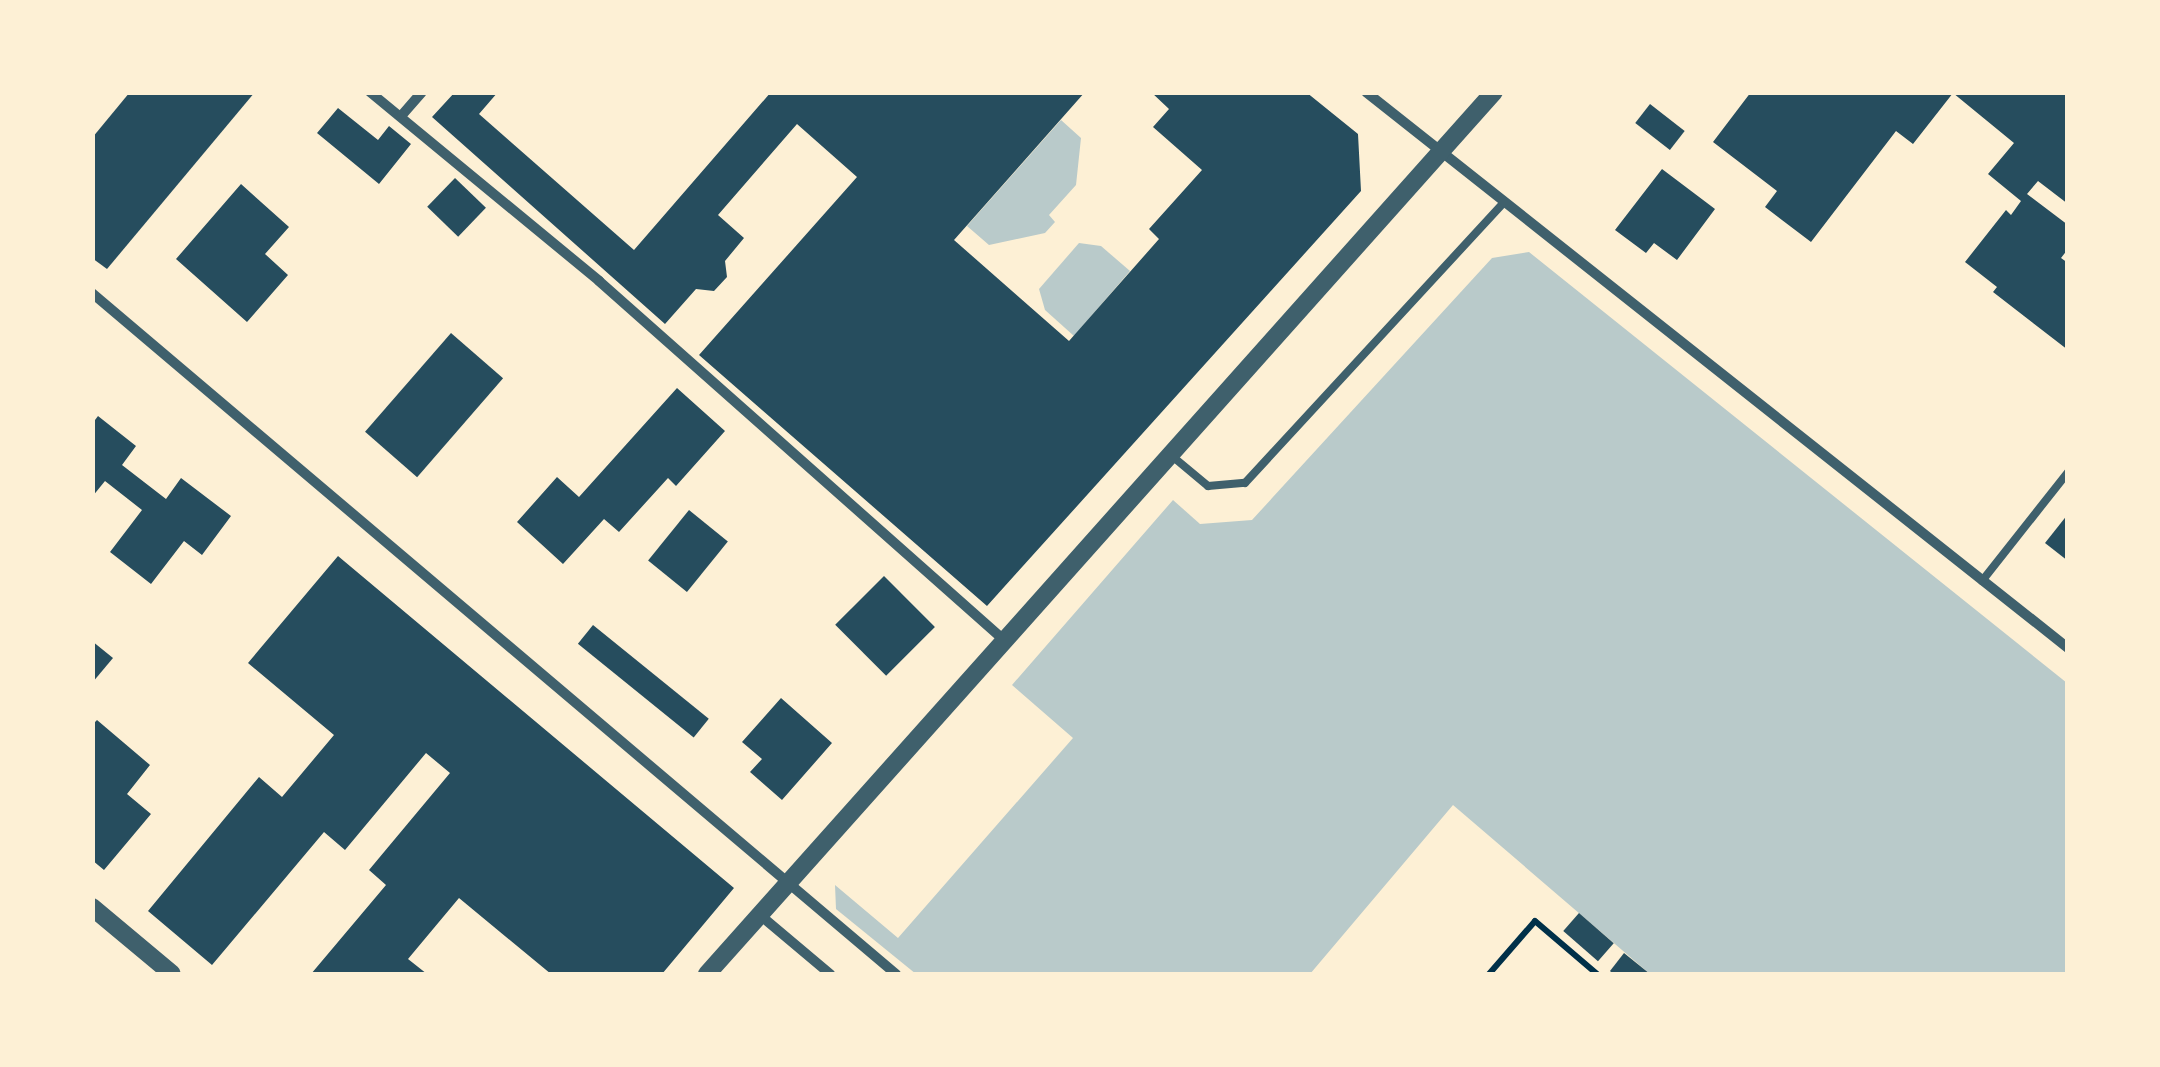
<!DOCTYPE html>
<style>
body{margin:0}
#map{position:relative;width:2160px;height:1067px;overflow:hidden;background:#fdf0d5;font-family:"DM Sans",sans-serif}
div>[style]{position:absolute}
.green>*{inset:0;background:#b9caca}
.building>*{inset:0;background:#264d5e;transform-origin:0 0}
.path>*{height:6px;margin:-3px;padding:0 3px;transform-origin:3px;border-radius:3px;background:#003049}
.service>*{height:8px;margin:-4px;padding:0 4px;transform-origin:4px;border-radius:4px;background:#3f606c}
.minor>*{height:10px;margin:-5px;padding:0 5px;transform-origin:5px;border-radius:5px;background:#3f606c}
.tertiary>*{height:18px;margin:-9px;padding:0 9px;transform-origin:9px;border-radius:9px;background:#3f606c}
span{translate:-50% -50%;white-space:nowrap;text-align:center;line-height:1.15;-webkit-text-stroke:10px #fdf0d5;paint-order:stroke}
.frame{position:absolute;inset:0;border:95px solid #fdf0d5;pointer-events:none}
</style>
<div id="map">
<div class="green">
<div style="clip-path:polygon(1061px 120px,1081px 138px,1076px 185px,1049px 215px,1055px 222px,1045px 233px,989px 245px,967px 226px)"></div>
<div style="clip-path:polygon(1079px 243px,1101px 246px,1130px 271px,1074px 336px,1045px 310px,1039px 289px)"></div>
<div style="clip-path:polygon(1529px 252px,2067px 683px,2067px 974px,1650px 974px,1453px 805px,1310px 974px,916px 974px,836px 909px,835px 885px,898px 938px,1073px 738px,1012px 685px,1173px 500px,1200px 524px,1252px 520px,1492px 258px)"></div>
</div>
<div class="building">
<div style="clip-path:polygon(130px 92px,255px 92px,107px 269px,92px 258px,92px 138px)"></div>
<div style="clip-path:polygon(455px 92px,498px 92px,479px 114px,634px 250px,771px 92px,1085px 92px,954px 240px,1069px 341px,1159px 239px,1149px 229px,1202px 170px,1153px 127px,1169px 109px,1151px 92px,1306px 92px,1358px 134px,1361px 191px,987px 606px,699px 355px,857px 177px,797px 124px,718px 215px,744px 238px,725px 261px,727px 277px,714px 291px,696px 289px,665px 324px,432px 117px)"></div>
<div style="clip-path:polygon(1751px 92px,2068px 92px,2068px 204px,2038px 181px,2027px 194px,2068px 225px,2068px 249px,2061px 258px,2068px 263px,2068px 350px,1993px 292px,1997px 287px,1965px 262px,2006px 210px,2011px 215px,2021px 201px,1988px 174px,2014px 143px,1953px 93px,1913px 144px,1896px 131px,1811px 242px,1765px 207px,1777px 191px,1713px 142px)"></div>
<div style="left:1650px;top:104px;width:44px;height:24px;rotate:38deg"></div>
<div style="clip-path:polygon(338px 108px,378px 140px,389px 126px,411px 144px,379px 184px,317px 133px)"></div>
<div style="clip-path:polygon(1662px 169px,1715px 209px,1677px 260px,1654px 243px,1646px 253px,1615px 230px)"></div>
<div style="left:455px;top:178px;width:43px;height:40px;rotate:44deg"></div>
<div style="clip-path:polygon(241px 184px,289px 227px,265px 254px,288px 275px,247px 322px,176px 259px)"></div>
<div style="left:451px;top:333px;width:69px;height:131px;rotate:41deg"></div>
<div style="clip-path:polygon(677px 388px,725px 431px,676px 486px,668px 478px,619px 532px,604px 519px,563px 564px,517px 522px,557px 477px,579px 497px)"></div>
<div style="clip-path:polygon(98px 416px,136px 446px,122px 465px,166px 499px,181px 478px,231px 516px,202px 555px,184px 541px,151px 584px,110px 552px,142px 510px,105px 481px,92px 497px,92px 424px)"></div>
<div style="left:689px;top:510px;width:50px;height:65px;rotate:39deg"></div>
<div style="clip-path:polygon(2068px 514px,2068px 561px,2045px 543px)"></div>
<div style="clip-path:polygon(338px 556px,734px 888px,662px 974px,551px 974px,459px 898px,408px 959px,427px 974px,311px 974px,386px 885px,369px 870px,450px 773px,426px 753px,345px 850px,324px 832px,212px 965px,148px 911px,259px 777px,282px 797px,334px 735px,248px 663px)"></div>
<div style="left:884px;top:576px;width:72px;height:69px;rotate:45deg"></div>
<div style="left:593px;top:625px;width:149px;height:24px;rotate:39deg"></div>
<div style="clip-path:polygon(92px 641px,113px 658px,92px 683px)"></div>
<div style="clip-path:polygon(781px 698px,832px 743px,782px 800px,750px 772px,762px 759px,742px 742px)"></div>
<div style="clip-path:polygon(97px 720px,150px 765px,127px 794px,151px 814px,104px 870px,92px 860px,92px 725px)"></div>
<div style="left:1579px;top:913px;width:46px;height:24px;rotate:41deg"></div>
<div style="clip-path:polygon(1624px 953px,1650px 974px,1613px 974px,1610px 971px)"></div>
</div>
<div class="path">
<div style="left:1489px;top:974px;width:70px;rotate:-49deg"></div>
<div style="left:1535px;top:921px;width:82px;rotate:40.5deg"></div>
</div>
<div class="service">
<div style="left:1172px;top:456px;width:47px;rotate:39.8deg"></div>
<div style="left:1208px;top:486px;width:37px;rotate:-5deg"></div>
<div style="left:1245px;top:483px;width:382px;rotate:-47.3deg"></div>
<div style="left:1982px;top:581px;width:139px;rotate:-51.7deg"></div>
</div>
<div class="minor">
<div style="left:370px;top:92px;width:297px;rotate:39.5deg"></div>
<div style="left:599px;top:281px;width:543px;rotate:41.56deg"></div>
<div style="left:1366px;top:92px;width:896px;rotate:38.38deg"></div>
<div style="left:402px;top:115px;width:30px;rotate:-49deg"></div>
<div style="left:92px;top:293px;width:1054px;rotate:40.27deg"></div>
<div style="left:760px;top:915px;width:92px;rotate:40.1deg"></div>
</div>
<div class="tertiary">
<div style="left:92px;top:907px;width:104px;rotate:39.9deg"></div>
<div style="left:707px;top:974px;width:1182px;rotate:-48.26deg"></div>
</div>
<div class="frame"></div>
</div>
